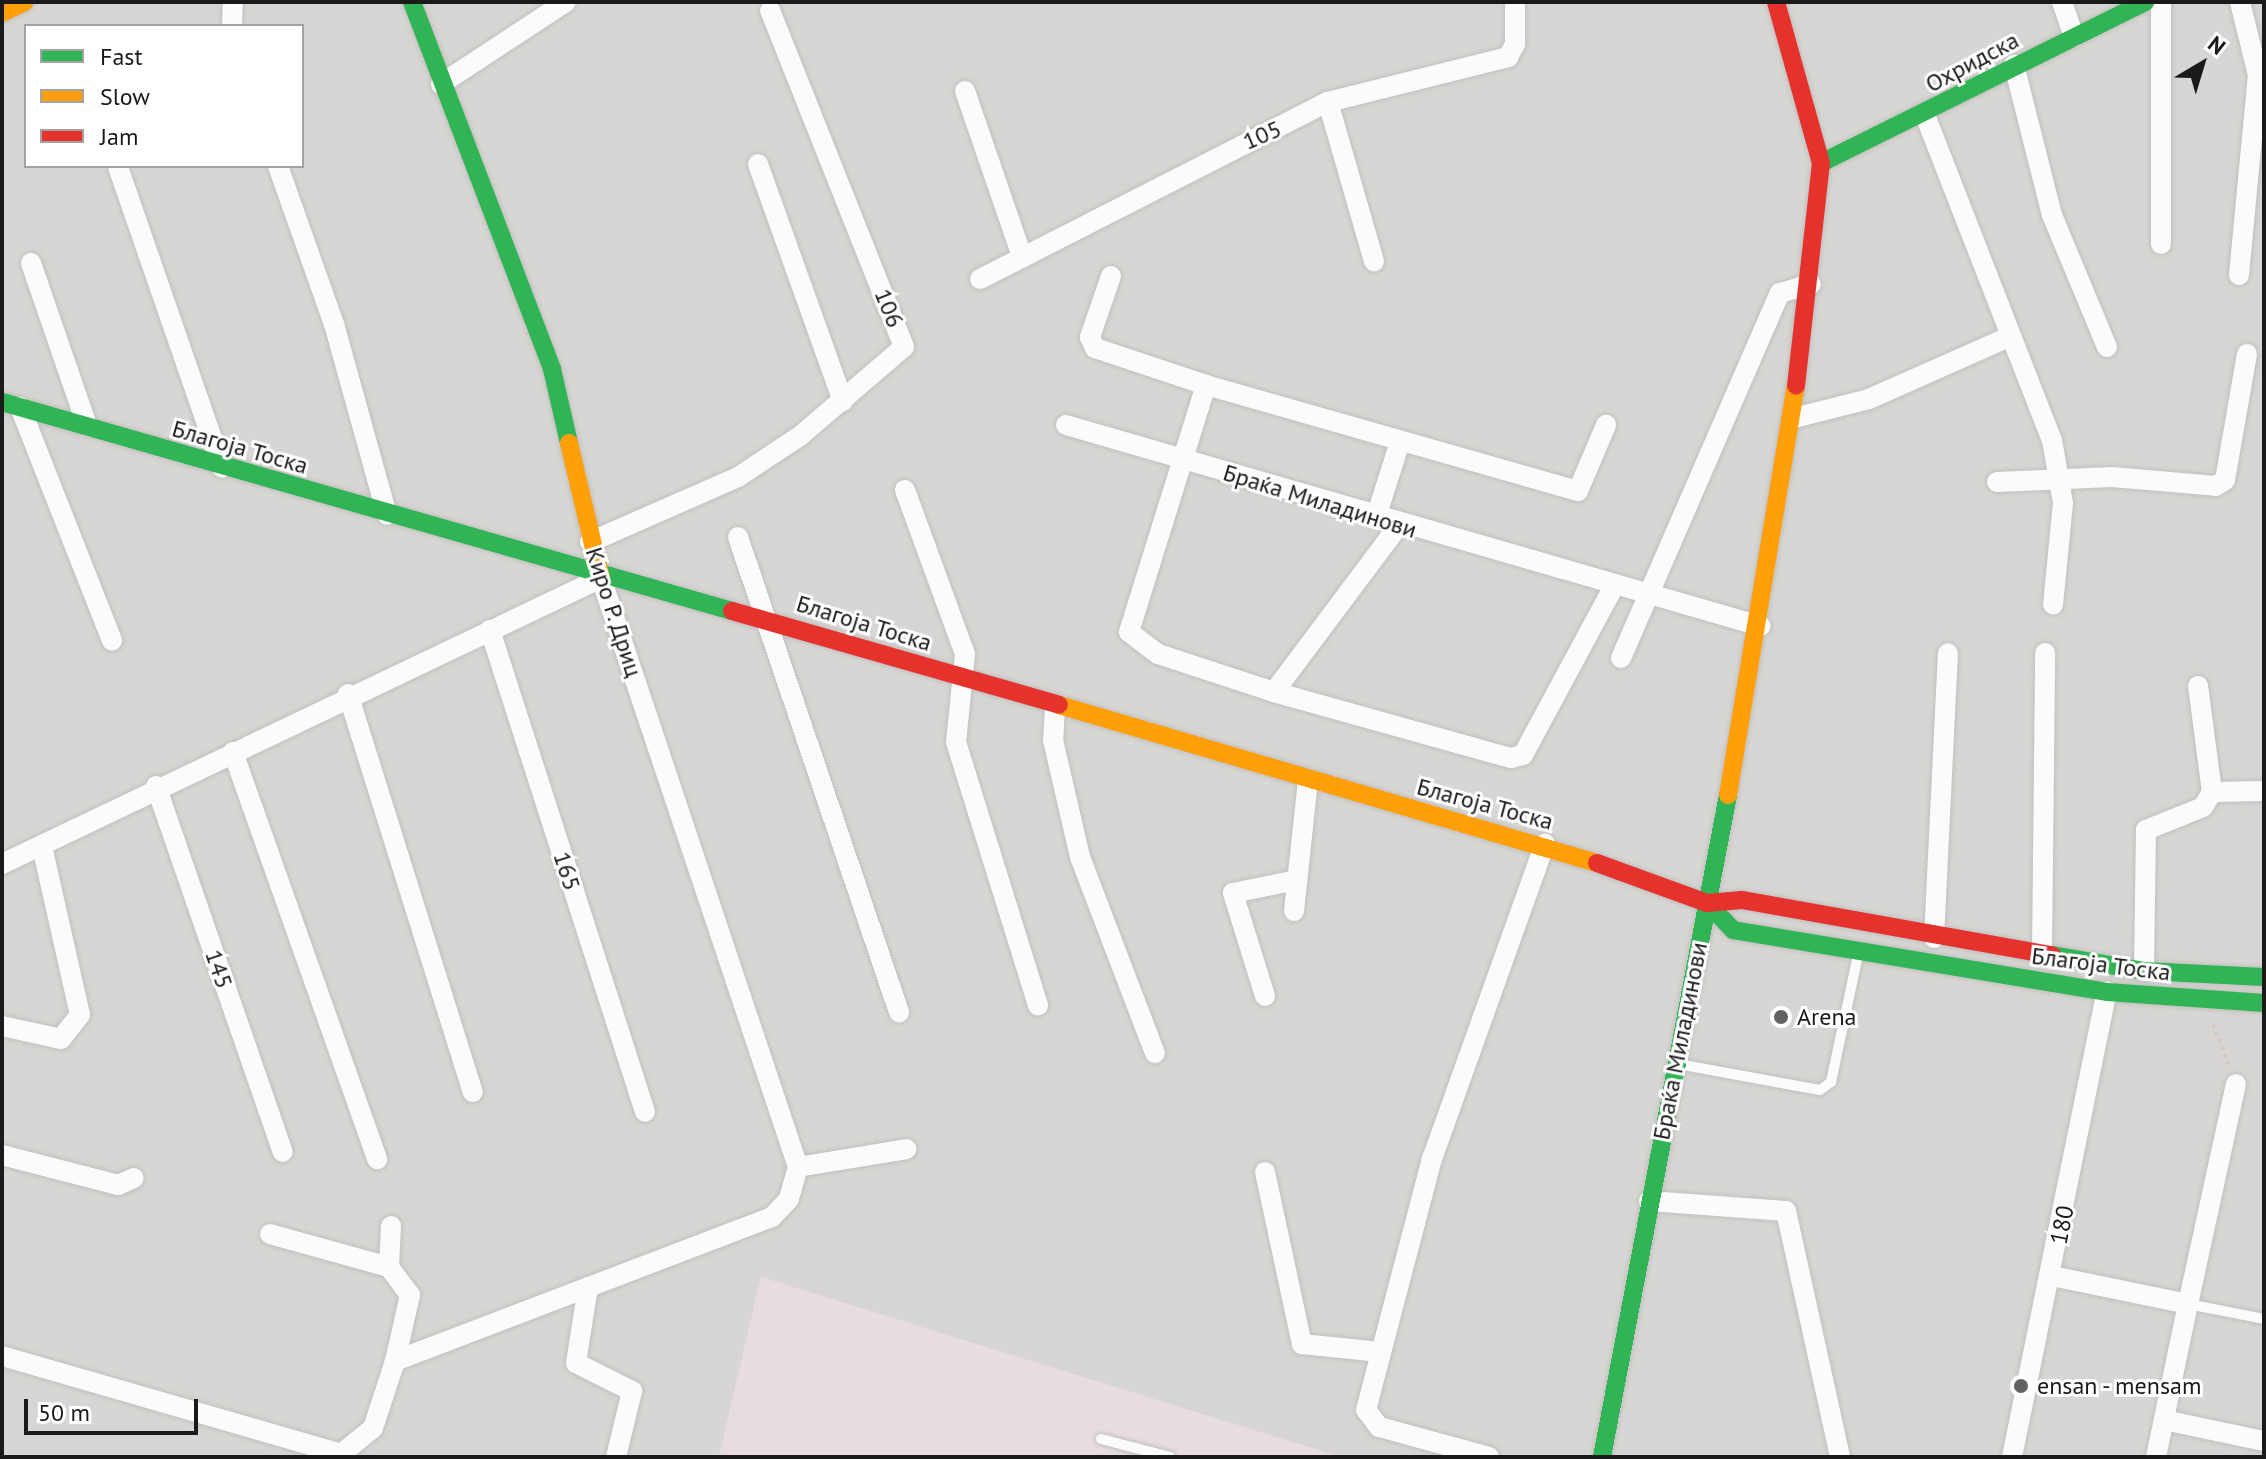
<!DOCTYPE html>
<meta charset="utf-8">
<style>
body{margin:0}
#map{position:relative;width:2266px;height:1459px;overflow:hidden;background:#e9e7e3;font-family:"PT Sans",sans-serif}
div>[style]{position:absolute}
.residential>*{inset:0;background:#d8d6d4}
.industrial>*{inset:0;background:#e6dce2}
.path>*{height:4px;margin-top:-2px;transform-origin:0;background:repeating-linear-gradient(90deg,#d4c7c5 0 4px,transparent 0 8px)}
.roads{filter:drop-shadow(0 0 2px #c1c0bf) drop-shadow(0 0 2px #c1c0bf)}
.lane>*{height:10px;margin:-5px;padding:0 5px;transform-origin:5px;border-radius:5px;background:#fcfbfb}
.street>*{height:20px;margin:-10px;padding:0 10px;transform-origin:10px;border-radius:10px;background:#fcfbfb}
.fast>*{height:18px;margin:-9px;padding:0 9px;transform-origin:9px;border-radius:9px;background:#30b455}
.slow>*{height:18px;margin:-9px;padding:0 9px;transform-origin:9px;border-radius:9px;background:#ff9f0a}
.jam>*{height:18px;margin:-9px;padding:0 9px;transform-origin:9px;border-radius:9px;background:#e5322d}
.dots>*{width:22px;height:22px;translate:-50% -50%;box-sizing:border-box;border:4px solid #fff;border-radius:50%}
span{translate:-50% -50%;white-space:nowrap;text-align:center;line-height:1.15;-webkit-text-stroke:6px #fff;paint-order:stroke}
.street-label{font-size:24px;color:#1a1a1a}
.poi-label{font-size:24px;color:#1a1a1a}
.left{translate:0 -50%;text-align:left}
.frame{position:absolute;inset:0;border:4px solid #1a1a1a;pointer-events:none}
.legend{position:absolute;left:24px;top:24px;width:280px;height:144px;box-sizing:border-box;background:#fff;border:2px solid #a3a3a3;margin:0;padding:10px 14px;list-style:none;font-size:24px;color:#1a1a1a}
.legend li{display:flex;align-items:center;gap:16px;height:40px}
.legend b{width:40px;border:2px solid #a3a3a3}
.north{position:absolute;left:2162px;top:24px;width:80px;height:80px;-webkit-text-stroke:6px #fff;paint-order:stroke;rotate:38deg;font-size:22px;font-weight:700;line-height:32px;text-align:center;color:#1a1a1a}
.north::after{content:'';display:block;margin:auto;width:28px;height:36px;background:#1a1a1a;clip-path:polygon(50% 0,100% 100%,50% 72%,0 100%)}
.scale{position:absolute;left:24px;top:1399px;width:174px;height:36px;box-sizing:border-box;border:4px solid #1a1a1a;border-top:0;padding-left:10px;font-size:24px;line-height:28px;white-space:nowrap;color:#1a1a1a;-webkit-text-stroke:6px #fff;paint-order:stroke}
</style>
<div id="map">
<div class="residential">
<div style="clip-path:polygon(evenodd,2px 2px,2264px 2px,2264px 1457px,1340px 1457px,761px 1278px,719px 1457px,2px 1457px,2px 2px,26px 26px,302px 26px,302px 166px,26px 166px,26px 26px)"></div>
</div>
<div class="industrial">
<div style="clip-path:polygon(761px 1277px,1340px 1457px,719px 1457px)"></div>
</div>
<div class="path">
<div style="left:2213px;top:1024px;width:43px;rotate:69.4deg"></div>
</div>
<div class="roads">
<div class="lane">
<div style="left:1678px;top:1064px;width:144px;rotate:10.4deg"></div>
<div style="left:1820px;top:1090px;width:14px;rotate:-36deg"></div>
<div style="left:1831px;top:1082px;width:130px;rotate:-78deg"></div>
<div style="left:2188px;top:1304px;width:77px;rotate:11.2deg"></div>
<div style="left:1101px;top:1439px;width:71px;rotate:14.6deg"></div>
</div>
<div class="street">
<div style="left:2062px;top:2px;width:37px;rotate:71deg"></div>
<div style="left:232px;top:26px;width:24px;rotate:-88deg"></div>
<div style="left:2014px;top:65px;width:155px;rotate:75.8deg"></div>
<div style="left:2052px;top:215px;width:143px;rotate:67.4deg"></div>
<div style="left:441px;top:84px;width:149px;rotate:-33.3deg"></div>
<div style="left:965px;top:91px;width:176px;rotate:71deg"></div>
<div style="left:1328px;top:102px;width:166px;rotate:73.9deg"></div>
<div style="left:1925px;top:115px;width:349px;rotate:68.7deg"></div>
<div style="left:2052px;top:440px;width:64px;rotate:80.1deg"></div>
<div style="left:2063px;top:503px;width:102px;rotate:95.6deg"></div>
<div style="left:758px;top:164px;width:252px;rotate:70.3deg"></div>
<div style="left:278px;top:166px;width:168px;rotate:70.5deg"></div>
<div style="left:334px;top:324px;width:198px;rotate:74.5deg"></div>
<div style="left:118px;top:167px;width:318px;rotate:70.9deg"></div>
<div style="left:2161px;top:244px;width:242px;rotate:-90deg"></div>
<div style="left:31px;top:263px;width:172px;rotate:71deg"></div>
<div style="left:2239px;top:275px;width:201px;rotate:-84.6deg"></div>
<div style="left:2258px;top:75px;width:75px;rotate:-103.9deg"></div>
<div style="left:1111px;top:276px;width:65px;rotate:109deg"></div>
<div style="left:1090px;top:337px;width:12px;rotate:66deg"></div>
<div style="left:1095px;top:348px;width:117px;rotate:18.4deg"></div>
<div style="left:980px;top:279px;width:390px;rotate:-27deg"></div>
<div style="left:1328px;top:102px;width:186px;rotate:-14deg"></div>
<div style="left:1508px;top:57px;width:15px;rotate:-62deg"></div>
<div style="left:1515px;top:44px;width:42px;rotate:-90deg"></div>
<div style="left:20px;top:407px;width:251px;rotate:68.5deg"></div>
<div style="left:1794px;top:418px;width:77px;rotate:-14.2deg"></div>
<div style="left:1869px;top:399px;width:155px;rotate:-23.9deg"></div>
<div style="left:1066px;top:425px;width:723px;rotate:16.15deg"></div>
<div style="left:1997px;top:482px;width:115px;rotate:-2.5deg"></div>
<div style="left:2112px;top:477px;width:104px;rotate:4.9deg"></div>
<div style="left:2216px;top:486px;width:11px;rotate:-34deg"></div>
<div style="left:2225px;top:480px;width:128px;rotate:-80.1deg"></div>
<div style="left:905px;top:490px;width:175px;rotate:69.9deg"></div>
<div style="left:965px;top:654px;width:88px;rotate:95.8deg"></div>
<div style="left:956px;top:742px;width:276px;rotate:72.7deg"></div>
<div style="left:1376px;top:517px;width:76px;rotate:-72.3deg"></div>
<div style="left:1399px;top:525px;width:209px;rotate:126.8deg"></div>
<div style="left:1274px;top:692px;width:246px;rotate:15.6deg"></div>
<div style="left:1511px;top:758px;width:12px;rotate:-14deg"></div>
<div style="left:1523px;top:755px;width:190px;rotate:-61.7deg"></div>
<div style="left:738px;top:537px;width:502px;rotate:71.28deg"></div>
<div style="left:590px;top:542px;width:162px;rotate:-23.7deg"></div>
<div style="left:738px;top:477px;width:74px;rotate:-33.5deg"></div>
<div style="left:800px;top:436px;width:137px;rotate:-40.6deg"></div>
<div style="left:904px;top:347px;width:362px;rotate:-111.7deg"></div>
<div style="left:490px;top:630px;width:506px;rotate:72.17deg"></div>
<div style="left:1621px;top:658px;width:398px;rotate:-66.5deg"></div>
<div style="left:1780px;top:293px;width:32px;rotate:-16deg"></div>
<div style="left:1274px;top:692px;width:122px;rotate:-161.9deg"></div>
<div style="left:1158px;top:654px;width:36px;rotate:-143deg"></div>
<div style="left:1129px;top:632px;width:259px;rotate:-72.7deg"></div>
<div style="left:1206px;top:385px;width:387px;rotate:15.9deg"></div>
<div style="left:1578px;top:491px;width:72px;rotate:-67deg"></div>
<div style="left:348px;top:694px;width:417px;rotate:72.6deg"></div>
<div style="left:1055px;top:706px;width:34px;rotate:93deg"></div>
<div style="left:1053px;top:740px;width:120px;rotate:77deg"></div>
<div style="left:1080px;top:857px;width:210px;rotate:69.1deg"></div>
<div style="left:233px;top:752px;width:432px;rotate:70.5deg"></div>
<div style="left:156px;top:786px;width:387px;rotate:70.9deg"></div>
<div style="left:2212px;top:792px;width:52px;rotate:-1.1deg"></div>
<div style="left:2px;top:864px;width:664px;rotate:-25.52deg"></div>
<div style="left:601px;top:578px;width:621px;rotate:71.51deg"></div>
<div style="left:798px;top:1167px;width:33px;rotate:106deg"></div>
<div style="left:789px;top:1199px;width:25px;rotate:133deg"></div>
<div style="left:772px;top:1217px;width:404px;rotate:159.1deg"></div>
<div style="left:1294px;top:911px;width:131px;rotate:-83.9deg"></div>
<div style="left:1934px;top:938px;width:285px;rotate:-87.2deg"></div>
<div style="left:2042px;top:955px;width:302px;rotate:-89.4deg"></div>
<div style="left:2144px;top:971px;width:141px;rotate:-89.2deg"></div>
<div style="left:2146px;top:830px;width:61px;rotate:-22deg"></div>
<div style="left:2203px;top:807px;width:17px;rotate:-59deg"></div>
<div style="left:2212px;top:792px;width:107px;rotate:-97.5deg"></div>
<div style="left:1265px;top:996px;width:108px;rotate:-107.3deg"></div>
<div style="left:1233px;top:893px;width:65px;rotate:-11.5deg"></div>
<div style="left:2px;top:1026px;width:60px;rotate:12.4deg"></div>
<div style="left:61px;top:1039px;width:31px;rotate:-52deg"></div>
<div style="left:80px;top:1015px;width:173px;rotate:-102.7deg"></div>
<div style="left:2px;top:1155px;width:120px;rotate:14.5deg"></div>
<div style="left:118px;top:1185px;width:17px;rotate:-24deg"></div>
<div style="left:798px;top:1167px;width:110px;rotate:-9.4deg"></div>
<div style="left:1265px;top:1172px;width:176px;rotate:77.9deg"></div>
<div style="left:1302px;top:1344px;width:79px;rotate:5.8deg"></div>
<div style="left:1649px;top:1201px;width:137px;rotate:4.2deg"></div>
<div style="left:1786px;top:1211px;width:252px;rotate:77.6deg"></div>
<div style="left:270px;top:1234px;width:123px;rotate:15.5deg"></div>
<div style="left:2052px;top:1276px;width:139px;rotate:11.6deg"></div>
<div style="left:2188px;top:1304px;width:225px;rotate:-77.7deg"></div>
<div style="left:588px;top:1287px;width:77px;rotate:99deg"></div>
<div style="left:576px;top:1363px;width:63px;rotate:26.6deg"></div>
<div style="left:632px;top:1391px;width:68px;rotate:103.6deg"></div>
<div style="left:2px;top:1356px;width:353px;rotate:16.1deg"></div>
<div style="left:341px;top:1454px;width:41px;rotate:-39.1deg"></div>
<div style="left:373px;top:1428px;width:71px;rotate:-71.8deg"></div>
<div style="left:395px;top:1361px;width:68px;rotate:-77.2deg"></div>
<div style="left:410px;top:1295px;width:35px;rotate:-127deg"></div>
<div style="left:389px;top:1267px;width:41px;rotate:-87.2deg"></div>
<div style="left:2164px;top:1420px;width:102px;rotate:11.9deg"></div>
<div style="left:1489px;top:1457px;width:114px;rotate:-164.7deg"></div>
<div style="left:1379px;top:1427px;width:21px;rotate:-127deg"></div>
<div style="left:1366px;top:1410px;width:260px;rotate:-75.3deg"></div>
<div style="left:1432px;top:1159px;width:335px;rotate:-70.3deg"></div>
<div style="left:2012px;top:1457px;width:475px;rotate:-78.5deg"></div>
<div style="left:2156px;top:1457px;width:156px;rotate:-78.2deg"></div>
</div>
<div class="fast">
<div style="left:412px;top:2px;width:393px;rotate:69.1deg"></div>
<div style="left:552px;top:369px;width:76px;rotate:77.1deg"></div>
<div style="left:1821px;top:163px;width:362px;rotate:-26.4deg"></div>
<div style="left:2px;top:402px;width:759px;rotate:15.98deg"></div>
<div style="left:1707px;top:903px;width:37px;rotate:46deg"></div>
<div style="left:1733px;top:930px;width:379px;rotate:9.4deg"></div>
<div style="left:2107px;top:992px;width:157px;rotate:4deg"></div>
<div style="left:2052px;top:955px;width:93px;rotate:9.9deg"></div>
<div style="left:2144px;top:971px;width:120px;rotate:2.9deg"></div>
<div style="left:1602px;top:1457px;width:674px;rotate:-79.22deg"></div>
</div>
<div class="slow">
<div style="left:2px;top:13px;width:25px;rotate:-26deg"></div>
<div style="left:569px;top:443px;width:139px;rotate:76.7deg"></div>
<div style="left:1059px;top:705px;width:561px;rotate:16.37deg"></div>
<div style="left:1728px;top:795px;width:415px;rotate:-80.6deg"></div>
</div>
<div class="jam">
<div style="left:1776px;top:2px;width:167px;rotate:74.4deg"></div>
<div style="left:1821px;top:163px;width:224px;rotate:96.4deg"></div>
<div style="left:732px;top:611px;width:340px;rotate:16deg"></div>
<div style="left:1597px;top:863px;width:117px;rotate:20deg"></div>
<div style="left:1707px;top:903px;width:35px;rotate:-5deg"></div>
<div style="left:1742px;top:900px;width:315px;rotate:10.1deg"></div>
</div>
</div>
<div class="dots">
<div style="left:1781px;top:1017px;background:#626260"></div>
<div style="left:2021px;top:1386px;background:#626260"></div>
</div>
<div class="street-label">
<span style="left:1972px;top:62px;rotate:-28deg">Охридска</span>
<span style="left:1262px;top:135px;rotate:-23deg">105</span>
<span style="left:889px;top:308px;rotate:68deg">106</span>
<span style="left:240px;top:447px;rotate:16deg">Благоја Тоска</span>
<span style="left:1320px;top:501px;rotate:17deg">Браќа Миладинови</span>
<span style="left:614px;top:612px;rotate:72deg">Киро Р. Дриц</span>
<span style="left:864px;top:623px;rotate:17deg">Благоја Тоска</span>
<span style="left:1485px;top:804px;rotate:15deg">Благоја Тоска</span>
<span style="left:567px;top:871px;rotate:72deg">165</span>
<span style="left:2101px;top:964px;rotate:7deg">Благоја Тоска</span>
<span style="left:219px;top:969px;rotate:71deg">145</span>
<span style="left:1680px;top:1041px;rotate:-79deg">Браќа Миладинови</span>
<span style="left:2062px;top:1225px;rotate:-79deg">180</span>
</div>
<div class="poi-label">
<span class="left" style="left:1797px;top:1017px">Arena</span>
<span class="left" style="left:2037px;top:1386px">ensan - mensam</span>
</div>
<div class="frame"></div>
<ul class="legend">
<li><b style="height:10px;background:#30b455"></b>Fast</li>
<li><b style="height:10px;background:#ff9f0a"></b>Slow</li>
<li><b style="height:10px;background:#e5322d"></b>Jam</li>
</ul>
<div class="north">N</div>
<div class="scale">50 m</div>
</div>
